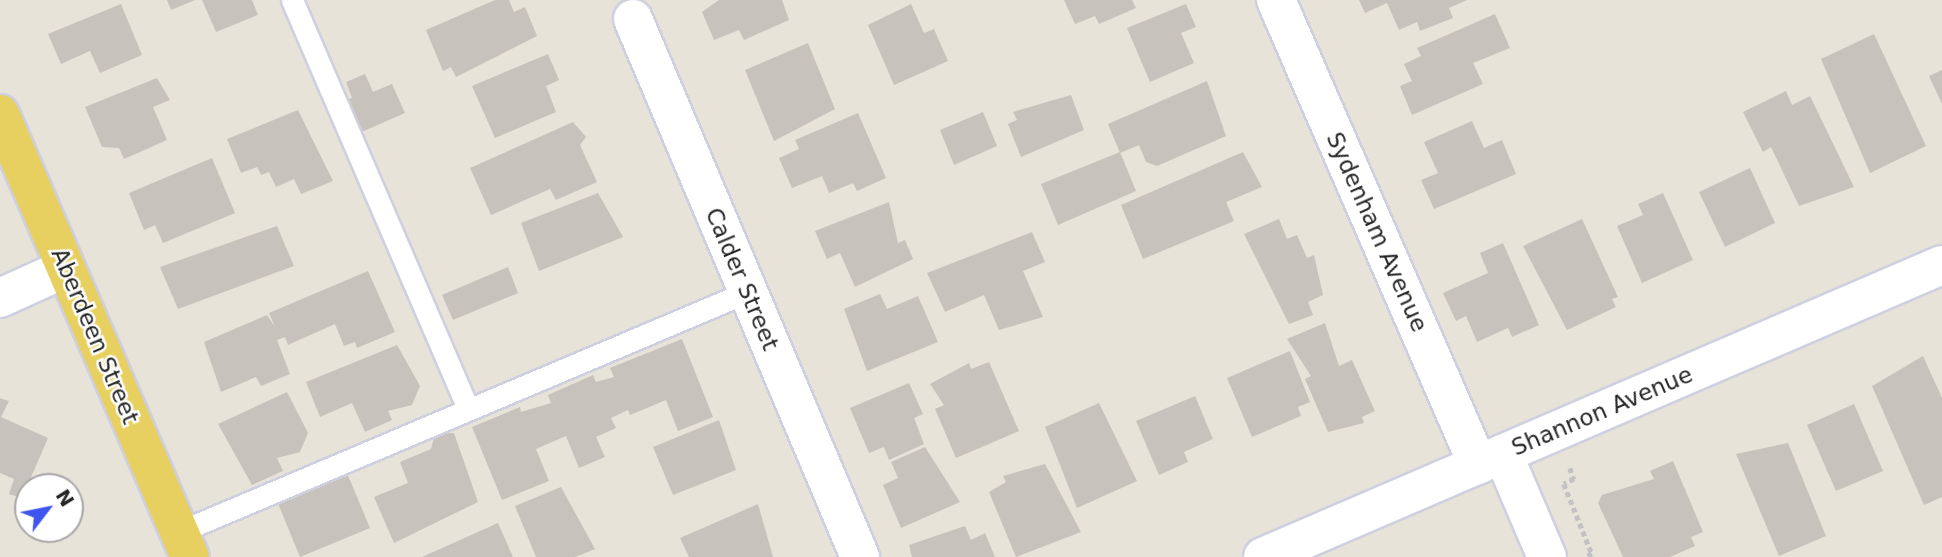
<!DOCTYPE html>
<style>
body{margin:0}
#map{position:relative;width:1942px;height:557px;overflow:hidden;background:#e8e3d8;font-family:"DejaVu Sans",sans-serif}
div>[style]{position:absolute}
.building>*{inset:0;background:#c7c2bb}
.path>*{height:4.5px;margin-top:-2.25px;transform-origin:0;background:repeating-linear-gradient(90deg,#c2c2c2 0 5px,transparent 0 8.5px)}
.roads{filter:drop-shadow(2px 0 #ced0df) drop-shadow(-2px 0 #ced0df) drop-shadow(0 2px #ced0df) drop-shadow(0 -2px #ced0df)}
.service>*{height:21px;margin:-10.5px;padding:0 10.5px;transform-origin:10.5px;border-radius:10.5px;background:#fff}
.minor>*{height:38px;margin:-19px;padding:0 19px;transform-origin:19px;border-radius:19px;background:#fff}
.secondary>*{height:38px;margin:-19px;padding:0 19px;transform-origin:19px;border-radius:19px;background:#fff}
.primary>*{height:38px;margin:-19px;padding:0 19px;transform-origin:19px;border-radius:19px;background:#e7d05f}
span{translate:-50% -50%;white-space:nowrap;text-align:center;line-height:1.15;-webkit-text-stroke:5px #fff;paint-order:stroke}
.street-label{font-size:23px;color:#262626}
.north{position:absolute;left:14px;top:473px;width:70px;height:70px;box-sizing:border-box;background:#fff;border:2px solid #a8a8a8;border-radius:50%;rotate:58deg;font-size:19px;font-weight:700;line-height:28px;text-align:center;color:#262626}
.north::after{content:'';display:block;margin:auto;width:24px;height:32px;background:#4055ee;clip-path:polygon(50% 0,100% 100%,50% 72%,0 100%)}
</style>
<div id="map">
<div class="building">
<i style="clip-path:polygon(167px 0,195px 0,171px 10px)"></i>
<i style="clip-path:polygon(202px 0,252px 0,258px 15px,216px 32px)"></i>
<i style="clip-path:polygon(495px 0,509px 0,514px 12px,525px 7px,537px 36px,456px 77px,451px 67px,443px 71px,426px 30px)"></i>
<i style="clip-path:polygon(719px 0,782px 0,789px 20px,744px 40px,739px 30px,714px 40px,702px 12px)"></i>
<i style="clip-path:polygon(1064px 0,1132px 0,1136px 8px,1099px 24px,1095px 16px,1075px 24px)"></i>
<i style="clip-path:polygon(1359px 0,1467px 0,1449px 8px,1453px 18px,1420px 31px,1417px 22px,1399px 30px,1387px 3px,1365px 13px)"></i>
<i style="clip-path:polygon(121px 4px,142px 55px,100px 73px,90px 51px,61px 64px,48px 34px)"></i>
<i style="clip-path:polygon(911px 4px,924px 33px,934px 29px,948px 61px,894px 85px,868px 25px)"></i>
<i style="clip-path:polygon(1186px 4px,1196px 27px,1181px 33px,1194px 63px,1150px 82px,1127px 28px)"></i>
<i style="clip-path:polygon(1495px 14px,1510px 48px,1473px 63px,1483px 84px,1412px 115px,1400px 86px,1412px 81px,1404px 64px,1421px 56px,1417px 48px)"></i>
<i style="clip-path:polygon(1874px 34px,1926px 146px,1870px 173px,1821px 59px)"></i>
<i style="clip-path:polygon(808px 43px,835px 109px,774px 141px,745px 70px)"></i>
<i style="clip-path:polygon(548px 54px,559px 80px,546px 86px,556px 112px,495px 138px,472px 86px)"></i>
<i style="clip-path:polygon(1942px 70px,1942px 104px,1929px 76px)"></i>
<i style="clip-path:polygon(365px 74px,373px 92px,392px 84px,405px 113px,357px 134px,343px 101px,352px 98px,346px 82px)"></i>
<i style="clip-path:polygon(157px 78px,170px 100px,153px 107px,167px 140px,124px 159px,119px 148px,102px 147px,85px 107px)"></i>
<i style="clip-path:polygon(1207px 81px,1226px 136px,1157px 166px,1146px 162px,1139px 145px,1120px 153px,1108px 124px)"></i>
<i style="clip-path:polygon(1786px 91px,1792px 105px,1810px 96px,1854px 187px,1799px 206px,1771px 147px,1763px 152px,1743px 112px)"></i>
<i style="clip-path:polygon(1071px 95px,1084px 130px,1021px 157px,1008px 124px,1017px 120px,1013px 112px)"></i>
<i style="clip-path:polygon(298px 110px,333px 181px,301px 194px,294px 179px,276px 187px,269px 172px,261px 175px,257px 167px,241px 173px,227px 139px)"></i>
<i style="clip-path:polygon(983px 112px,997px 146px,954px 165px,940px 130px)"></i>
<i style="clip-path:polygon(858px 113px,886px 178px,857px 191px,853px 183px,829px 193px,822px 176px,792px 188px,779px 158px,799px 149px,795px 140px)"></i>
<i style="clip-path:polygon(1472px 121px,1484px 148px,1502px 140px,1516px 174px,1434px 209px,1421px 180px,1438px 173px,1424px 142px)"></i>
<i style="clip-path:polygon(573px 122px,586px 137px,580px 145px,597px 182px,556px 200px,550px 189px,491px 215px,470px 168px)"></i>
<i style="clip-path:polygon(1120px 152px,1136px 191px,1058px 225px,1041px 184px)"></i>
<i style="clip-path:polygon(1243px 152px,1262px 187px,1226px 202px,1234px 221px,1143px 259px,1121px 205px)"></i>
<i style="clip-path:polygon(212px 158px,235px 213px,163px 243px,155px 225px,144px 230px,129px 193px)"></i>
<i style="clip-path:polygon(1750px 168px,1775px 223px,1725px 247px,1699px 192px)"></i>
<i style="clip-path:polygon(598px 193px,623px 237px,539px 271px,521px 223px)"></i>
<i style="clip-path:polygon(1663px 193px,1693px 260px,1642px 283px,1617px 226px,1643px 215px,1638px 204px)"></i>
<i style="clip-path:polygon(889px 202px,898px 243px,905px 240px,913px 259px,855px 287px,840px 253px,827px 259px,815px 231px)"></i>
<i style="clip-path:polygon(1279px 219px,1287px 239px,1297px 235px,1307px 258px,1314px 255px,1323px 295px,1308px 302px,1313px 315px,1289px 324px,1244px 234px)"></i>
<i style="clip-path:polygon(1582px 219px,1618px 297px,1612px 299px,1616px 307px,1567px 330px,1523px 246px)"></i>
<i style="clip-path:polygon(277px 226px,294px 266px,178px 309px,160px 267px)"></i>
<i style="clip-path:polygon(1032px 232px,1045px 262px,1023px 271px,1043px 317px,999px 330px,984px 295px,945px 312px,927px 273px)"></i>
<i style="clip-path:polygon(1503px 243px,1539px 325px,1512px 337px,1508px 328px,1477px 342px,1466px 316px,1456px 321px,1443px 293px,1488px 273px,1480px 253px)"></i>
<i style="clip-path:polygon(508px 267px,518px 293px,453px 320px,442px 295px)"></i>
<i style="clip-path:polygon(368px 271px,395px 332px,357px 348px,355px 342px,344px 346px,335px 324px,288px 345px,285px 337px,277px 340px,290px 374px,261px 386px,256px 377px,221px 392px,204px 342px,267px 315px,275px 327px,269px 313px)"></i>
<i style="clip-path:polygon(880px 294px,887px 309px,918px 296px,938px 342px,867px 371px,844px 309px)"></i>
<i style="clip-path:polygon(1325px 323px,1339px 366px,1352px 360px,1375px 411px,1362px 417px,1364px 423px,1328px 432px,1305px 379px,1311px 376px,1287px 339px)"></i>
<i style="clip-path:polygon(682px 339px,713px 417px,678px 431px,666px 400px,630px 415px,628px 410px,611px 418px,616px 428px,596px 437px,605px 457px,579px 468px,566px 436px,536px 449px,549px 481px,502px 500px,472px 427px,520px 407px,521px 412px,551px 403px,548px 395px,593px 375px,596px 382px,614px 377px,610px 368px)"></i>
<i style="clip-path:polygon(397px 345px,420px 386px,412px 405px,388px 411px,392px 420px,365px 432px,352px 403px,320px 417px,306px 382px)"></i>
<i style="clip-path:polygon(1290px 351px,1310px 402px,1298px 407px,1301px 416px,1252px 437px,1227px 378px)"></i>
<i style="clip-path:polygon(1923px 356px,1942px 398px,1942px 497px,1924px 505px,1872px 386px)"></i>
<i style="clip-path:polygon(989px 362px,1019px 431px,956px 458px,935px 409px,944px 405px,930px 384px,969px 363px,971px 369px)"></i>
<i style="clip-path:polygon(909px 383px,923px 414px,914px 418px,924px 444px,889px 460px,884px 447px,869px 453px,850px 408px)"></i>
<i style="clip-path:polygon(287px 392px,308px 433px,300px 452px,277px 458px,283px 471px,252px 485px,218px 424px)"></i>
<i style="clip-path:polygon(1195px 396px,1213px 439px,1184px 452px,1188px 462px,1159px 475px,1136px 421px)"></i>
<i style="clip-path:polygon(0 398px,9px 401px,1px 417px,48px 438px,22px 498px,9px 494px,14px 479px,0 473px)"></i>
<i style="clip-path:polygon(1099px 403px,1137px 481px,1077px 508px,1045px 427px)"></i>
<i style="clip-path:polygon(1854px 404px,1883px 471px,1836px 491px,1807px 425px)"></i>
<i style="clip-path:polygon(719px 420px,736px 470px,673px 495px,653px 447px)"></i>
<i style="clip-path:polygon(454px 433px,478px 502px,394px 543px,374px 497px,408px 483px,400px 462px,431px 449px,435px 434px)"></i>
<i style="clip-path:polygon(1788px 443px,1826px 536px,1779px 556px,1736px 454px)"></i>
<i style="clip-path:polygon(925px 447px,960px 502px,901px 528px,883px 485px,898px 478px,891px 462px)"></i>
<i style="clip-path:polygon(1673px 461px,1703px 532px,1691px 537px,1695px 546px,1670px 557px,1623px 557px,1598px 503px,1602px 495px,1654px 479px,1650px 471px)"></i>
<i style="clip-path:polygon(1045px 464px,1081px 532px,1016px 557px,989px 492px,1006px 482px,1003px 476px)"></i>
<i style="clip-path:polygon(347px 473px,370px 528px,300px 557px,277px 501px)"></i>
<i style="clip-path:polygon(561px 487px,595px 549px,575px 557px,536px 557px,515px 506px)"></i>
<i style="clip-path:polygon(758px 504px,773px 557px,689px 557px,680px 538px)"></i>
<i style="clip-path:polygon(498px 523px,513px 557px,422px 557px)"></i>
<i style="clip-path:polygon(965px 526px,971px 540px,985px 533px,995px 557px,912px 557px,909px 545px)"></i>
</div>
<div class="path">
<i style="left:1570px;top:468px;width:12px;rotate:70deg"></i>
<i style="left:1574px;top:479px;width:11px;rotate:153deg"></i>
<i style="left:1564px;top:484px;width:75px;rotate:68.2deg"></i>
<i style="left:1592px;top:554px;width:7px;rotate:153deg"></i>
</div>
<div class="roads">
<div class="service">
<i style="left:292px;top:0;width:445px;rotate:66.7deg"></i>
<i style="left:179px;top:532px;width:617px;rotate:-22.91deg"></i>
</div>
<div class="minor">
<i style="left:1276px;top:0;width:507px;rotate:66.52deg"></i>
<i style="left:633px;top:19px;width:584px;rotate:67.12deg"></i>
<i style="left:0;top:298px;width:72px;rotate:-24.4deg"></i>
<i style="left:1503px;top:454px;width:112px;rotate:66.9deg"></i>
</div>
<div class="secondary">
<i style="left:1263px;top:557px;width:739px;rotate:-23.27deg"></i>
</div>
<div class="primary">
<i style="left:0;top:114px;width:482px;rotate:66.8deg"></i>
</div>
</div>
<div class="street-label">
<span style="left:1377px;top:232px;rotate:66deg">Sydenham Avenue</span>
<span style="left:742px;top:279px;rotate:67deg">Calder Street</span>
<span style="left:95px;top:336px;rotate:67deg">Aberdeen Street</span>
<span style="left:1602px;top:411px;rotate:-23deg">Shannon Avenue</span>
</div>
<div class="north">N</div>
</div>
